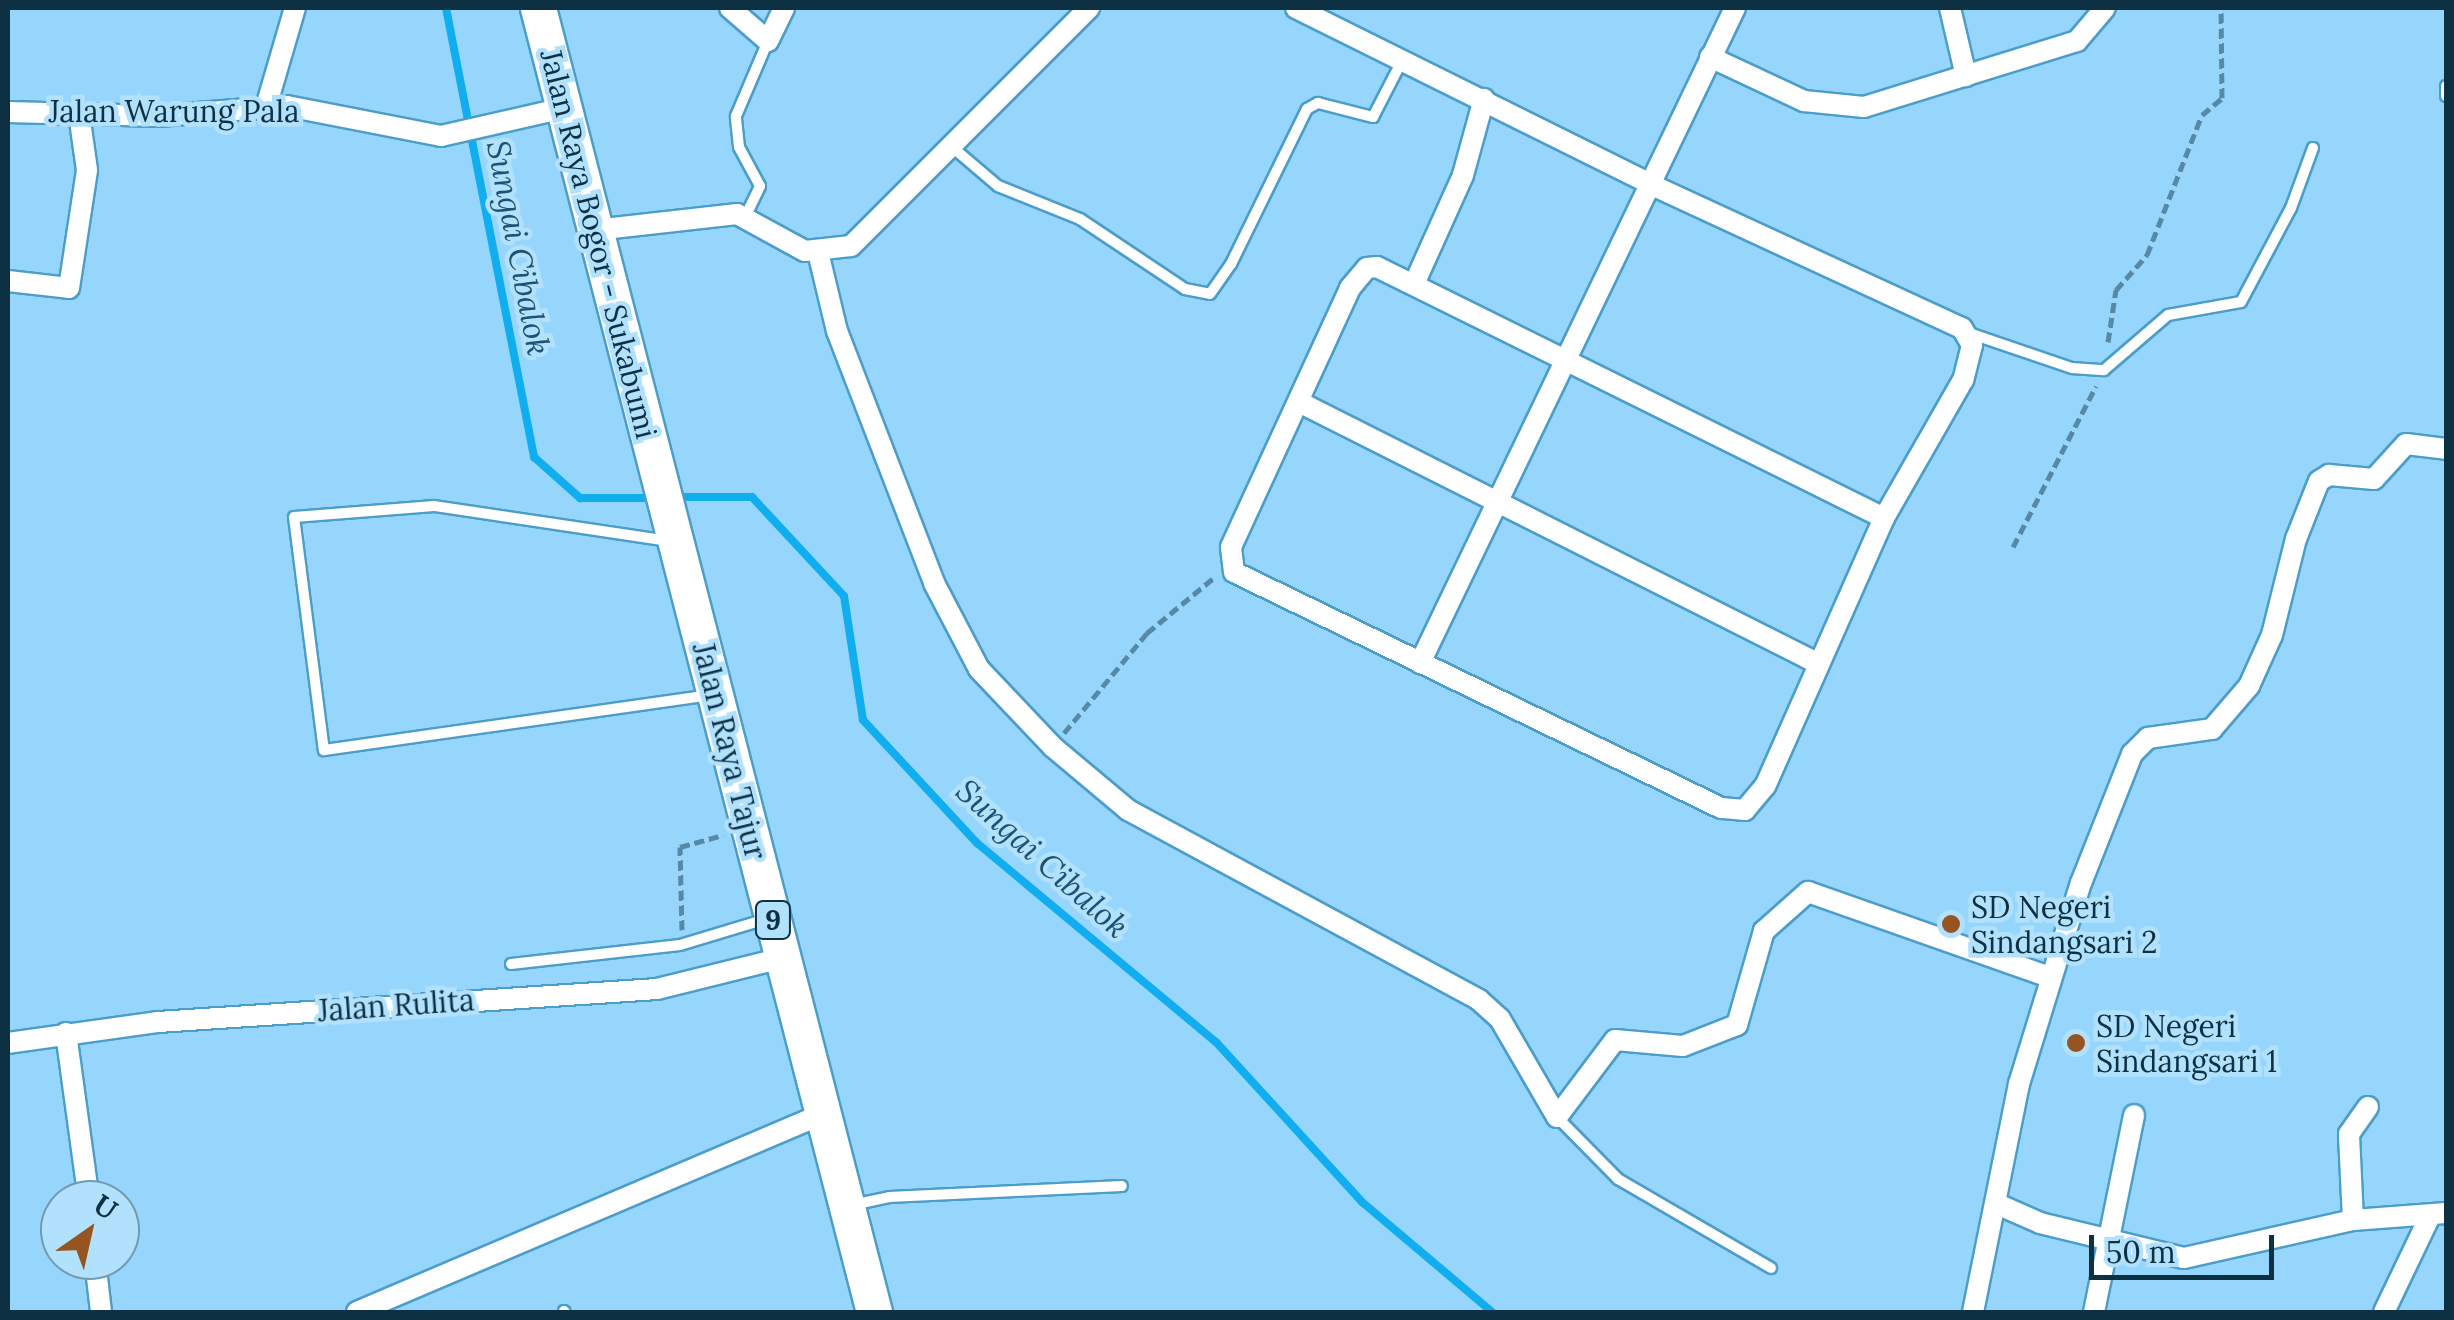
<!DOCTYPE html>
<style>
body{margin:0}
#map{position:relative;width:2454px;height:1320px;overflow:hidden;background:#97d6fc;font-family:Lora,serif}
div>[style]{position:absolute}
.stream>*{height:8px;margin:-4px;padding:0 4px;transform-origin:4px;border-radius:4px;background:#10adef}
.path>*{height:5px;margin-top:-2.5px;transform-origin:0;background:repeating-linear-gradient(90deg,#5689a5 0 10px,transparent 0 15px)}
.roads{filter:drop-shadow(2px 0 #4b9dca) drop-shadow(-2px 0 #4b9dca) drop-shadow(0 2px #4b9dca) drop-shadow(0 -2px #4b9dca)}
.service>*{height:10px;margin:-5px;padding:0 5px;transform-origin:5px;border-radius:5px;background:#fff}
.minor>*{height:20px;margin:-10px;padding:0 10px;transform-origin:10px;border-radius:10px;background:#fff}
.trunk>*{height:35px;margin:-17.5px;padding:0 17.5px;transform-origin:17.5px;border-radius:17.5px;background:#fff}
.dots>*{width:28px;height:28px;translate:-50% -50%;box-sizing:border-box;border:5px solid #b2e1fd;border-radius:50%}
span{translate:-50% -50%;white-space:nowrap;text-align:center;line-height:1.15;-webkit-text-stroke:9px #b2e1fd;paint-order:stroke}
.shield-label span{padding:2px 8px;background:#b2e1fd;border:2px solid;border-radius:8px;-webkit-text-stroke-width:0}
.shield-label{font-size:28px;color:#0d3143;font-weight:700}
.street-label{font-size:30px;color:#0d3143}
.poi-label{font-size:30px;color:#0d3143}
.left{translate:0 -50%;text-align:left}
.water-label{font-size:32px;color:#1e526e;font-style:italic}
.frame{position:absolute;inset:0;border:10px solid #0d3143;pointer-events:none}
.north{position:absolute;left:40px;top:1180px;width:100px;height:100px;box-sizing:border-box;background:#b2e1fd;border:2px solid #709bb3;border-radius:50%;rotate:34deg;font-size:28px;font-weight:700;line-height:40px;text-align:center;color:#0d3143}
.north::after{content:'';display:block;margin:auto;width:35px;height:45px;background:#955420;clip-path:polygon(50% 0,100% 100%,50% 72%,0 100%)}
.scale{position:absolute;left:2089px;top:1235px;width:185px;height:45px;box-sizing:border-box;border:5px solid #0d3143;border-top:0;padding-left:12px;font-size:30px;line-height:35px;white-space:nowrap;color:#0d3143;-webkit-text-stroke:8px #b2e1fd;paint-order:stroke}
</style>
<div id="map">
<div class="stream">
<i style="left:446px;top:8px;width:458px;rotate:78.9deg"></i>
<i style="left:534px;top:457px;width:62px;rotate:41.7deg"></i>
<i style="left:580px;top:498px;width:74px"></i>
<i style="left:673px;top:497px;width:79px"></i>
<i style="left:752px;top:497px;width:135px;rotate:47.1deg"></i>
<i style="left:844px;top:596px;width:125px;rotate:81.3deg"></i>
<i style="left:863px;top:720px;width:168px;rotate:47.2deg"></i>
<i style="left:977px;top:843px;width:311px;rotate:39.8deg"></i>
<i style="left:1216px;top:1042px;width:217px;rotate:47.6deg"></i>
<i style="left:1362px;top:1202px;width:170px;rotate:40.2deg"></i>
</div>
<div class="path">
<i style="left:2108px;top:342px;width:53px;rotate:-81.3deg"></i>
<i style="left:2116px;top:290px;width:47px;rotate:-48.5deg"></i>
<i style="left:2147px;top:255px;width:150px;rotate:-68.6deg"></i>
<i style="left:2202px;top:115px;width:26px;rotate:-40deg"></i>
<i style="left:2222px;top:98px;width:90px;rotate:-90.6deg"></i>
<i style="left:2013px;top:547px;width:181px;rotate:-62.7deg"></i>
<i style="left:1064px;top:733px;width:130px;rotate:-50.3deg"></i>
<i style="left:1147px;top:633px;width:89px;rotate:-39.6deg"></i>
<i style="left:682px;top:930px;width:83px;rotate:-91.4deg"></i>
<i style="left:680px;top:847px;width:45px;rotate:-15.6deg"></i>
</div>
<div class="roads">
<div class="service">
<i style="left:2446px;top:86px;width:10px;rotate:90deg"></i>
<i style="left:951px;top:146px;width:62px;rotate:40.4deg"></i>
<i style="left:998px;top:186px;width:88px;rotate:21.9deg"></i>
<i style="left:1080px;top:219px;width:126px;rotate:33.7deg"></i>
<i style="left:1185px;top:289px;width:25px;rotate:11deg"></i>
<i style="left:1210px;top:294px;width:37px;rotate:-55deg"></i>
<i style="left:1231px;top:264px;width:173px;rotate:-63.9deg"></i>
<i style="left:1307px;top:109px;width:13px;rotate:-29deg"></i>
<i style="left:1318px;top:103px;width:57px;rotate:14.3deg"></i>
<i style="left:1373px;top:117px;width:65px;rotate:-62.7deg"></i>
<i style="left:746px;top:215px;width:32px;rotate:-64deg"></i>
<i style="left:760px;top:186px;width:44px;rotate:-118.3deg"></i>
<i style="left:739px;top:147px;width:31px;rotate:-96deg"></i>
<i style="left:736px;top:116px;width:82px;rotate:-66.9deg"></i>
<i style="left:1969px;top:333px;width:109px;rotate:18.8deg"></i>
<i style="left:2072px;top:368px;width:32px;rotate:4deg"></i>
<i style="left:2104px;top:370px;width:84px;rotate:-40.7deg"></i>
<i style="left:2168px;top:315px;width:74px;rotate:-10.1deg"></i>
<i style="left:2241px;top:302px;width:106px;rotate:-62deg"></i>
<i style="left:2291px;top:208px;width:64px;rotate:-69.9deg"></i>
<i style="left:669px;top:541px;width:238px;rotate:-171.5deg"></i>
<i style="left:434px;top:506px;width:140px;rotate:175.5deg"></i>
<i style="left:294px;top:517px;width:235px;rotate:82.7deg"></i>
<i style="left:324px;top:750px;width:389px;rotate:-8.1deg"></i>
<i style="left:511px;top:964px;width:170px;rotate:-6.4deg"></i>
<i style="left:680px;top:945px;width:90px;rotate:-16.8deg"></i>
<i style="left:1557px;top:1117px;width:87px;rotate:45.5deg"></i>
<i style="left:1618px;top:1179px;width:177px;rotate:30.2deg"></i>
<i style="left:852px;top:1205px;width:38px;rotate:-12deg"></i>
<i style="left:889px;top:1197px;width:233px;rotate:-2.7deg"></i>
<i style="left:564px;top:1311px;width:1px;rotate:45deg"></i>
</div>
<div class="minor">
<i style="left:730px;top:8px;width:50px;rotate:41deg"></i>
<i style="left:768px;top:41px;width:37px;rotate:-64deg"></i>
<i style="left:1296px;top:8px;width:400px;rotate:26.4deg"></i>
<i style="left:1654px;top:186px;width:339px;rotate:24.8deg"></i>
<i style="left:1962px;top:328px;width:20px;rotate:60deg"></i>
<i style="left:1972px;top:345px;width:36px;rotate:104deg"></i>
<i style="left:1963px;top:380px;width:159px;rotate:119.8deg"></i>
<i style="left:1884px;top:518px;width:293px;rotate:113.9deg"></i>
<i style="left:1765px;top:786px;width:31px;rotate:130deg"></i>
<i style="left:1745px;top:810px;width:24px;rotate:-175deg"></i>
<i style="left:1721px;top:808px;width:541px;rotate:-154.15deg"></i>
<i style="left:1234px;top:572px;width:25px;rotate:-97deg"></i>
<i style="left:1231px;top:547px;width:285px;rotate:-65.3deg"></i>
<i style="left:1350px;top:288px;width:26px;rotate:-50deg"></i>
<i style="left:1367px;top:268px;width:10px;rotate:-6deg"></i>
<i style="left:1377px;top:267px;width:566px;rotate:26.34deg"></i>
<i style="left:1950px;top:8px;width:70px;rotate:76.8deg"></i>
<i style="left:1710px;top:57px;width:104px;rotate:25.1deg"></i>
<i style="left:1804px;top:101px;width:60px;rotate:5.7deg"></i>
<i style="left:1864px;top:107px;width:223px;rotate:-17.2deg"></i>
<i style="left:2077px;top:41px;width:43px;rotate:-49.7deg"></i>
<i style="left:266px;top:107px;width:103px;rotate:-73.7deg"></i>
<i style="left:8px;top:112px;width:151px;rotate:1.5deg"></i>
<i style="left:159px;top:116px;width:128px;rotate:-4.5deg"></i>
<i style="left:287px;top:106px;width:157px;rotate:11deg"></i>
<i style="left:441px;top:136px;width:126px;rotate:-12.8deg"></i>
<i style="left:595px;top:230px;width:143px;rotate:-6.4deg"></i>
<i style="left:737px;top:214px;width:77px;rotate:28.6deg"></i>
<i style="left:805px;top:251px;width:46px;rotate:-6.2deg"></i>
<i style="left:851px;top:246px;width:337px;rotate:-45deg"></i>
<i style="left:818px;top:252px;width:81px;rotate:76.5deg"></i>
<i style="left:837px;top:331px;width:270px;rotate:68.9deg"></i>
<i style="left:934px;top:583px;width:97px;rotate:62.4deg"></i>
<i style="left:979px;top:669px;width:108px;rotate:46.5deg"></i>
<i style="left:1053px;top:747px;width:98px;rotate:40deg"></i>
<i style="left:1128px;top:810px;width:399px;rotate:28.4deg"></i>
<i style="left:1479px;top:1000px;width:28px;rotate:42deg"></i>
<i style="left:1500px;top:1019px;width:113px;rotate:59.8deg"></i>
<i style="left:1557px;top:1117px;width:96px;rotate:-53deg"></i>
<i style="left:1615px;top:1040px;width:68px;rotate:5deg"></i>
<i style="left:1683px;top:1046px;width:58px;rotate:-21.3deg"></i>
<i style="left:1737px;top:1025px;width:98px;rotate:-74deg"></i>
<i style="left:1764px;top:931px;width:59px;rotate:-41.6deg"></i>
<i style="left:1808px;top:892px;width:256px;rotate:19.4deg"></i>
<i style="left:8px;top:281px;width:61px;rotate:6.5deg"></i>
<i style="left:69px;top:288px;width:119px;rotate:-81.3deg"></i>
<i style="left:87px;top:170px;width:57px;rotate:-98.1deg"></i>
<i style="left:1415px;top:282px;width:117px;rotate:-65.8deg"></i>
<i style="left:1463px;top:175px;width:79px;rotate:-74.6deg"></i>
<i style="left:1299px;top:402px;width:580px;rotate:26.74deg"></i>
<i style="left:1420px;top:663px;width:727px;rotate:-64.32deg"></i>
<i style="left:66px;top:1033px;width:169px;rotate:82.2deg"></i>
<i style="left:8px;top:1043px;width:151px;rotate:-8deg"></i>
<i style="left:158px;top:1022px;width:500px;rotate:-3.78deg"></i>
<i style="left:657px;top:989px;width:129px;rotate:-13.9deg"></i>
<i style="left:1997px;top:1204px;width:47px;rotate:23.8deg"></i>
<i style="left:2040px;top:1223px;width:148px;rotate:13.7deg"></i>
<i style="left:2184px;top:1258px;width:173px;rotate:-12.7deg"></i>
<i style="left:2353px;top:1220px;width:93px;rotate:-4.3deg"></i>
<i style="left:2353px;top:1220px;width:86px;rotate:-92.7deg"></i>
<i style="left:2349px;top:1134px;width:33px;rotate:-55deg"></i>
<i style="left:95px;top:1260px;width:52px;rotate:83.4deg"></i>
<i style="left:357px;top:1312px;width:509px;rotate:-23.04deg"></i>
<i style="left:1973px;top:1312px;width:233px;rotate:-78.6deg"></i>
<i style="left:2019px;top:1084px;width:210px;rotate:-72.9deg"></i>
<i style="left:2081px;top:883px;width:139px;rotate:-68.4deg"></i>
<i style="left:2132px;top:754px;width:23px;rotate:-45deg"></i>
<i style="left:2148px;top:738px;width:65px;rotate:-8deg"></i>
<i style="left:2212px;top:729px;width:57px;rotate:-49.3deg"></i>
<i style="left:2249px;top:686px;width:56px;rotate:-65.7deg"></i>
<i style="left:2272px;top:635px;width:99px;rotate:-76deg"></i>
<i style="left:2296px;top:539px;width:62px;rotate:-68.4deg"></i>
<i style="left:2319px;top:481px;width:12px;rotate:-31deg"></i>
<i style="left:2329px;top:475px;width:45px;rotate:5.1deg"></i>
<i style="left:2374px;top:479px;width:47px;rotate:-47.6deg"></i>
<i style="left:2406px;top:444px;width:40px;rotate:7.1deg"></i>
<i style="left:2094px;top:1312px;width:201px;rotate:-78.5deg"></i>
<i style="left:2384px;top:1312px;width:104px;rotate:-64.4deg"></i>
</div>
<div class="trunk">
<i style="left:538px;top:8px;width:1347px;rotate:75.55deg"></i>
</div>
</div>
<div class="dots">
<i style="left:1951px;top:924px;background:#955420"></i>
<i style="left:2076px;top:1043px;background:#955420"></i>
</div>
<div class="shield-label">
<span style="left:773px;top:920px">9</span>
</div>
<div class="street-label">
<span style="left:174px;top:111px">Jalan Warung Pala</span>
<span style="left:599px;top:244px;rotate:76deg">Jalan Raya Bogor - Sukabumi</span>
<span style="left:730px;top:751px;rotate:76deg">Jalan Raya Tajur</span>
<span style="left:396px;top:1005px;rotate:-4deg">Jalan Rulita</span>
</div>
<div class="poi-label">
<span class="left" style="left:1971px;top:924px">SD Negeri<br>Sindangsari 2</span>
<span class="left" style="left:2096px;top:1043px">SD Negeri<br>Sindangsari 1</span>
</div>
<div class="water-label">
<span style="left:518px;top:248px;rotate:79deg">Sungai Cibalok</span>
<span style="left:1042px;top:859px;rotate:42deg">Sungai Cibalok</span>
</div>
<div class="frame"></div>
<div class="north">U</div>
<div class="scale">50 m</div>
</div>
